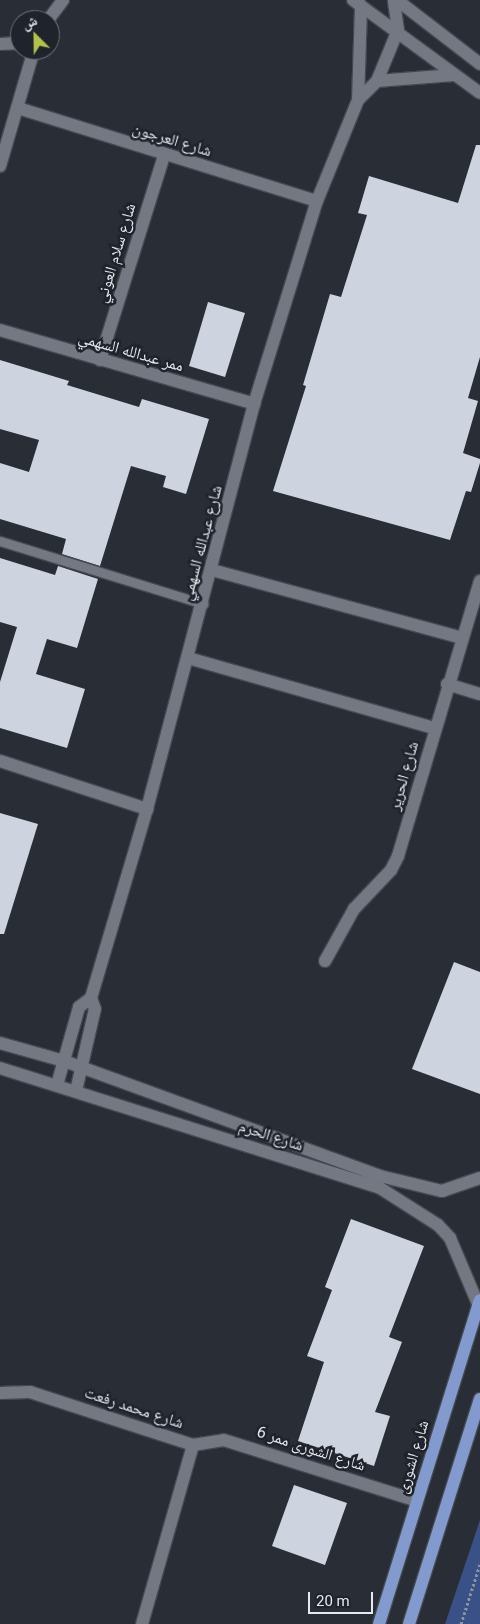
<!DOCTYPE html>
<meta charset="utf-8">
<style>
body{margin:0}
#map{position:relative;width:480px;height:1624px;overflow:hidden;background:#292d36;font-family:Roboto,"Noto Naskh Arabic",sans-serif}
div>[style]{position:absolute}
.green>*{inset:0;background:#395187}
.building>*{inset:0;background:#ced4df}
.path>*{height:3px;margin-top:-1.5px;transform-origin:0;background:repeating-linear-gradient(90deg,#90939b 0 2.5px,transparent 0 5px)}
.roads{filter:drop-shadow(1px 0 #45494f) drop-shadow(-1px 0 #45494f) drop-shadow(0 1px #45494f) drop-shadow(0 -1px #45494f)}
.service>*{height:9px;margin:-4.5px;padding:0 4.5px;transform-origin:4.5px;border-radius:4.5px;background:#737883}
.minor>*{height:12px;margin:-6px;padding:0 6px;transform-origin:6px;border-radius:6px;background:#737883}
.tertiary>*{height:12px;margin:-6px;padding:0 6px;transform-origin:6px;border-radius:6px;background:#737883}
.primary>*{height:12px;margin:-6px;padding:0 6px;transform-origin:6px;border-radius:6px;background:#829acd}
span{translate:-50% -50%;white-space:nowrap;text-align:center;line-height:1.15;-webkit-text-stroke:5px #1f232c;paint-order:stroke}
.street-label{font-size:16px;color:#e7e9ef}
.north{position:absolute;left:10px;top:10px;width:50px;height:50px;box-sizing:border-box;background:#1f232c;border:1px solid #6f727a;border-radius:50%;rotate:337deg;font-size:14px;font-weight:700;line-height:20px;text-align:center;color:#e7e9ef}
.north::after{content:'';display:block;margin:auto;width:18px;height:22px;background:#b5c249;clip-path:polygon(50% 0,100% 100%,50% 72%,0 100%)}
.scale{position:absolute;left:308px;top:1592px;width:65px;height:22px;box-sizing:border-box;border:2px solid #e7e9ef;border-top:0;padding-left:6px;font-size:15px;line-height:18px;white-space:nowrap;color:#e7e9ef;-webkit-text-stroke:4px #1f232c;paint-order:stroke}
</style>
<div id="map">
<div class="green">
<i style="clip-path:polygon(480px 1520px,480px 1624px,445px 1624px)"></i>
</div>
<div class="building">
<i style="clip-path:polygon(476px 145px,480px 145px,480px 357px,468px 398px,478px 401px,463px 453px,480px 459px,480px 463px,471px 492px,466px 491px,450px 540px,273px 491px,306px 386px,303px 385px,330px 294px,341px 297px,367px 215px,358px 213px,369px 176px,458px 203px)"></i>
<i style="clip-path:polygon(208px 302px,245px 313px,225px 377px,189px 366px)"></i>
<i style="clip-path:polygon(0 360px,69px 381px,67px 385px,139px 407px,142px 399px,209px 419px,186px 494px,163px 487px,166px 476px,131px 466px,100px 566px,62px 554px,66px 539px,0 519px,0 463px,29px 472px,39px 440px,0 429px)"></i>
<i style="clip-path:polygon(0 558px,55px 575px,58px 566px,98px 579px,77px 648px,47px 639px,36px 674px,85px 689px,67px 748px,0 728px,0 682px,17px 627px,0 622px)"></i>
<i style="clip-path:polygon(0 813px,38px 824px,4px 934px,0 934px)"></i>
<i style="clip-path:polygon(454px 962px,480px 972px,480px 1094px,412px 1069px)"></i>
<i style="clip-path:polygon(351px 1219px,424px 1246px,389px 1337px,402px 1342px,375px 1412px,390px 1416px,374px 1466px,298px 1441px,324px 1362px,307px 1356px,332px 1290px,325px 1287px)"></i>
<i style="clip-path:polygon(294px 1485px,347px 1503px,325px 1565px,272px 1546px)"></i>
</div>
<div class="path">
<i style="left:461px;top:1624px;width:63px;rotate:-72.4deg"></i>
</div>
<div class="roads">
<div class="service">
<i style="left:0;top:541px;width:213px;rotate:17.2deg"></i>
</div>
<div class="minor">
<i style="left:358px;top:0;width:8px;rotate:67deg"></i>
<i style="left:361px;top:7px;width:93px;rotate:91.8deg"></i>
<i style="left:48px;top:20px;width:25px;rotate:-53deg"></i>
<i style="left:0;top:44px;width:20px;rotate:-3deg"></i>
<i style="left:18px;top:108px;width:313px;rotate:17.3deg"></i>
<i style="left:0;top:166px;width:121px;rotate:-73.7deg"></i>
<i style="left:0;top:330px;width:265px;rotate:16.2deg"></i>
<i style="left:100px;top:360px;width:214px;rotate:-72.6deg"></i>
<i style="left:212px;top:570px;width:259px;rotate:15.2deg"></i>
<i style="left:188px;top:658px;width:256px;rotate:15.9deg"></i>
<i style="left:447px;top:684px;width:34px;rotate:17deg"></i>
<i style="left:0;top:761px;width:155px;rotate:18.1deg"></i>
<i style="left:325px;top:961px;width:60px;rotate:-60.9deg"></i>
<i style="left:354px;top:909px;width:54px;rotate:-46.5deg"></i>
<i style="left:391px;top:870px;width:16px;rotate:-63deg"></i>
<i style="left:398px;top:856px;width:287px;rotate:-73.4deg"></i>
<i style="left:57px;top:1085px;width:81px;rotate:-74.2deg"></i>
<i style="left:79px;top:1007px;width:15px;rotate:-37deg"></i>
<i style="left:91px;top:998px;width:197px;rotate:-73.5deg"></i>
<i style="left:147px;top:809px;width:419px;rotate:-75.2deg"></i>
<i style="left:254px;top:404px;width:213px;rotate:-72.8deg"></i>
<i style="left:317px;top:201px;width:109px;rotate:-67.9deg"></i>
<i style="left:358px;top:100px;width:27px;rotate:-45deg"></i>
<i style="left:377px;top:81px;width:55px;rotate:-67.6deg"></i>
<i style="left:398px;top:30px;width:30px;rotate:-98deg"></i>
<i style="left:76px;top:1091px;width:84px;rotate:-77deg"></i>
<i style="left:95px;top:1009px;width:12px;rotate:-110deg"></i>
<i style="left:0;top:1393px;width:30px;rotate:-2deg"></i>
<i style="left:30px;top:1392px;width:171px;rotate:18deg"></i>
<i style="left:193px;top:1445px;width:31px;rotate:-9deg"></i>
<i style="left:224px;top:1440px;width:202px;rotate:17.5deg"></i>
<i style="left:142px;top:1624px;width:186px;rotate:-74.1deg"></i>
</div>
<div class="tertiary">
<i style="left:353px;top:0;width:157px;rotate:36.2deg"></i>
<i style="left:397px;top:0;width:105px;rotate:37.6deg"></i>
<i style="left:377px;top:81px;width:77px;rotate:-4.5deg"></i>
<i style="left:0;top:1043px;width:66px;rotate:15.7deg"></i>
<i style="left:64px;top:1061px;width:336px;rotate:20deg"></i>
<i style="left:380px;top:1176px;width:64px;rotate:13.6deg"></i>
<i style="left:442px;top:1191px;width:40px;rotate:-18.9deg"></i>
<i style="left:0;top:1068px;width:398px;rotate:17.5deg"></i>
<i style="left:380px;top:1188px;width:69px;rotate:32.5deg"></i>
<i style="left:438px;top:1225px;width:18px;rotate:47deg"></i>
<i style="left:450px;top:1238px;width:72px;rotate:67deg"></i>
</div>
<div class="primary">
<i style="left:379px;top:1624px;width:339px;rotate:-72.7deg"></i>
<i style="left:409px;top:1624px;width:236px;rotate:-72.5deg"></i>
</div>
</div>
<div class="street-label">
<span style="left:172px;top:140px;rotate:17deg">شارع العرجون</span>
<span style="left:116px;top:253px;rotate:-73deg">شارع سلام العوني</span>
<span style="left:131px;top:352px;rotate:16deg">ممر عبدالله السهمي</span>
<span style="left:202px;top:543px;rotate:-75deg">شارع عبدالله السهمي</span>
<span style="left:404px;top:776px;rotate:-74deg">شارع الحرير</span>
<span style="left:271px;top:1136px;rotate:18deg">شارع الحرم</span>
<span style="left:134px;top:1408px;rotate:18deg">شارع محمد رفعت</span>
<span style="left:311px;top:1449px;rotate:18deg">شارع الشورى ممر 6</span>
<span style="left:413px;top:1457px;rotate:-73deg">شارع الشورى</span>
</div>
<div class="north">ش</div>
<div class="scale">20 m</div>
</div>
